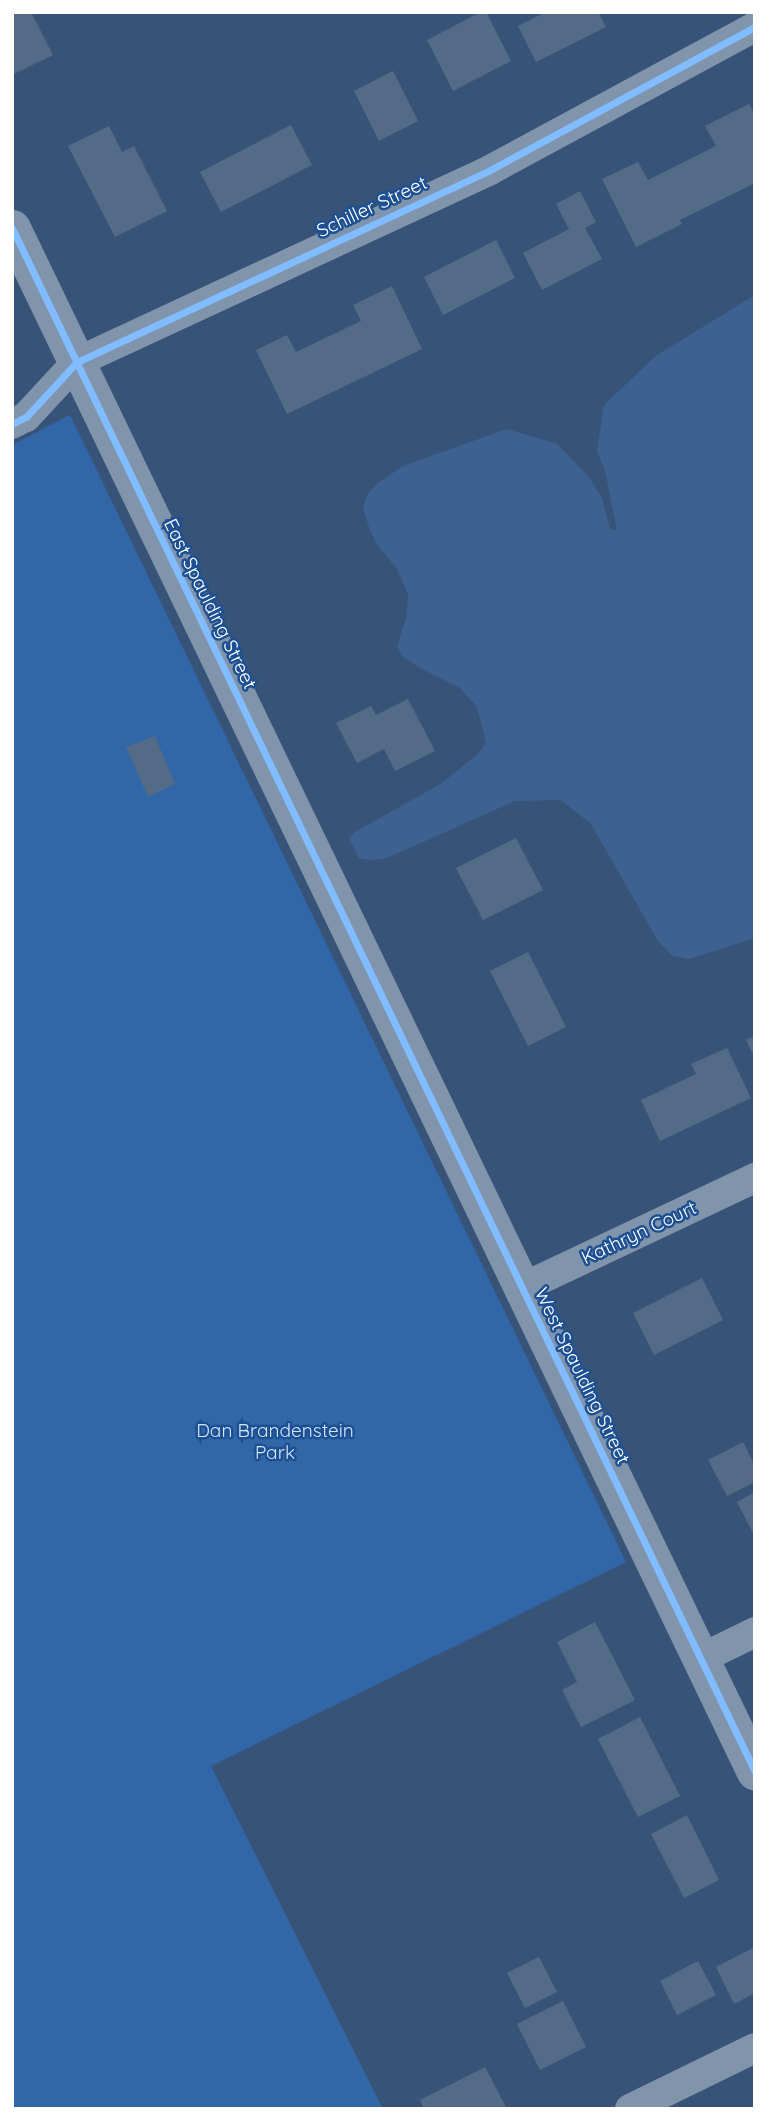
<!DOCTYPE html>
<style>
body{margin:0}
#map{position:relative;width:767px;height:2121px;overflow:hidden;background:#375478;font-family:Quicksand,sans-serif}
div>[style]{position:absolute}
.green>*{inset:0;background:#3167a9}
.water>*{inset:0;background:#3d6291}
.building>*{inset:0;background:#546b87}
.minor>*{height:30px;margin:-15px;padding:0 15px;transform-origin:15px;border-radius:15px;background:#8094ab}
.tertiary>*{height:37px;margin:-18.5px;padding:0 18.5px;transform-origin:18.5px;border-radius:18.5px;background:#8094ab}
.cycleway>*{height:7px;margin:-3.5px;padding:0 3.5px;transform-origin:3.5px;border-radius:3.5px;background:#80bcff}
span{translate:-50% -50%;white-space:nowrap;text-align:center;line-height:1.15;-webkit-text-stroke:5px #1c5093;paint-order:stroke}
.street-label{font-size:19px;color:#fff}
.park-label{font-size:19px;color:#d4e5fa}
.frame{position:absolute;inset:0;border:14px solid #fff;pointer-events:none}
</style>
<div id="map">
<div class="green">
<i style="clip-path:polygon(70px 415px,626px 1562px,211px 1766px,383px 2109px,12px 2109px,12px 445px)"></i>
</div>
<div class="water">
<i style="clip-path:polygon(755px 295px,755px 938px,689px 959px,672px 956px,658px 941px,591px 824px,561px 800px,515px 801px,387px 858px,370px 860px,359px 858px,349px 839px,355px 832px,442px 783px,478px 754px,486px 743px,477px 707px,460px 688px,420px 668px,402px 656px,397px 646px,407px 615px,408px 594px,397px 569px,376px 543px,370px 530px,363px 509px,367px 495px,377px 484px,403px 466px,507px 429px,557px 444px,589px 477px,602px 498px,610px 529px,617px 530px,605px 471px,597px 451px,604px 405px,657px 355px)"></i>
</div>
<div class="building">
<i style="clip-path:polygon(12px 12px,31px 12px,53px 55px,14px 74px)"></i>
<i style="clip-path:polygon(481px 12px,486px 12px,511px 61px,453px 91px,427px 40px)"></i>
<i style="clip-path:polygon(546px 12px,598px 12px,606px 27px,536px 62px,518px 26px)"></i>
<i style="clip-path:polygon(393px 71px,418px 121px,379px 141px,354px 91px)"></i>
<i style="clip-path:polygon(749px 104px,755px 115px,755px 183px,680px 220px,682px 224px,636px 247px,602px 179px,638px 162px,648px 180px,716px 146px,705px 126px)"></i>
<i style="clip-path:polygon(291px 125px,312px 165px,221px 212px,200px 172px)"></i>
<i style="clip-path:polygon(109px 126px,122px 152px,134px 146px,167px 211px,115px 237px,68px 146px)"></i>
<i style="clip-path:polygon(580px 191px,596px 222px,585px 228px,602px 259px,542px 290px,523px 253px,569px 229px,556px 204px)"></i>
<i style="clip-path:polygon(496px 240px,515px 278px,443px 315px,424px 277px)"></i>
<i style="clip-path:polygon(392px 286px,422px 349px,287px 414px,256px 350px,287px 335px,296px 352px,361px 321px,353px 305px)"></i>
<i style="clip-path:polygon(408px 699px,435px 751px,395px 771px,384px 749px,357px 763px,336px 723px,371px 706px,376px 715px)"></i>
<i style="clip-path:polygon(155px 736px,175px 784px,148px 797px,126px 747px)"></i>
<i style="clip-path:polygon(516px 838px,543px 890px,483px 920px,456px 868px)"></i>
<i style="clip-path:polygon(528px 952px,566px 1027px,528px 1046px,490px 971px)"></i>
<i style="clip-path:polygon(755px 1036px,755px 1058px,746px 1040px)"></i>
<i style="clip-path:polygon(727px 1048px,751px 1098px,660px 1141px,641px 1100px,696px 1074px,691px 1064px)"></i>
<i style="clip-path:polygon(702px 1278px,723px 1320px,654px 1355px,633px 1313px)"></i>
<i style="clip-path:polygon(743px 1442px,755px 1466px,755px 1482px,727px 1496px,708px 1460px)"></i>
<i style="clip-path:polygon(755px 1492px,755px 1537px,737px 1502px)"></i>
<i style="clip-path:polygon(595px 1622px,635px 1700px,581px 1727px,562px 1690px,577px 1682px,557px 1642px)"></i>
<i style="clip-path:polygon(640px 1717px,680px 1796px,638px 1817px,598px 1739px)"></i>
<i style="clip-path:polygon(687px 1815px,719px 1880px,684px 1898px,651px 1834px)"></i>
<i style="clip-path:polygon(755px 1947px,755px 1993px,734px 2004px,716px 1967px)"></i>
<i style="clip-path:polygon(539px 1957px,557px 1992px,525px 2008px,507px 1973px)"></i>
<i style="clip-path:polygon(698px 1961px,716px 1995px,677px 2015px,660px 1981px)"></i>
<i style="clip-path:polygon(563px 2001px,586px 2047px,540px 2070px,517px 2024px)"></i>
<i style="clip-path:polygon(485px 2067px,506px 2107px,424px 2109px,420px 2100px)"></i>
</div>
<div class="minor">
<i style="left:12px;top:424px;width:16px;rotate:-27deg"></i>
<i style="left:26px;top:417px;width:75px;rotate:-47.2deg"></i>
<i style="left:77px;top:362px;width:455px;rotate:-24.9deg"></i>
<i style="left:490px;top:170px;width:301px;rotate:-28.4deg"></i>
<i style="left:522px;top:1288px;width:258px;rotate:-25.3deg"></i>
<i style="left:700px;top:1659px;width:61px;rotate:-26.1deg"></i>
<i style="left:630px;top:2109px;width:139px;rotate:-26deg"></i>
</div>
<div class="tertiary">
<i style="left:12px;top:228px;width:1713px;rotate:64.3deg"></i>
</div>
<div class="cycleway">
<i style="left:12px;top:228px;width:1713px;rotate:64.3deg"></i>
<i style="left:12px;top:424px;width:16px;rotate:-27deg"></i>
<i style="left:26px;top:417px;width:75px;rotate:-47.2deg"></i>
<i style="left:77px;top:362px;width:455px;rotate:-24.9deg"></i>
<i style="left:490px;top:170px;width:301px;rotate:-28.4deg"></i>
</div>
<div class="street-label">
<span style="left:372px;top:207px;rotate:-25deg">Schiller Street</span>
<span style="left:210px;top:604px;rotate:64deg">East Spaulding Street</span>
<span style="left:639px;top:1233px;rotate:-25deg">Kathryn Court</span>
<span style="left:582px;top:1376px;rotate:64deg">West Spaulding Street</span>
</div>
<div class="park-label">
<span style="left:275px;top:1442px">Dan Brandenstein<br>Park</span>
</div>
<div class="frame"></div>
</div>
